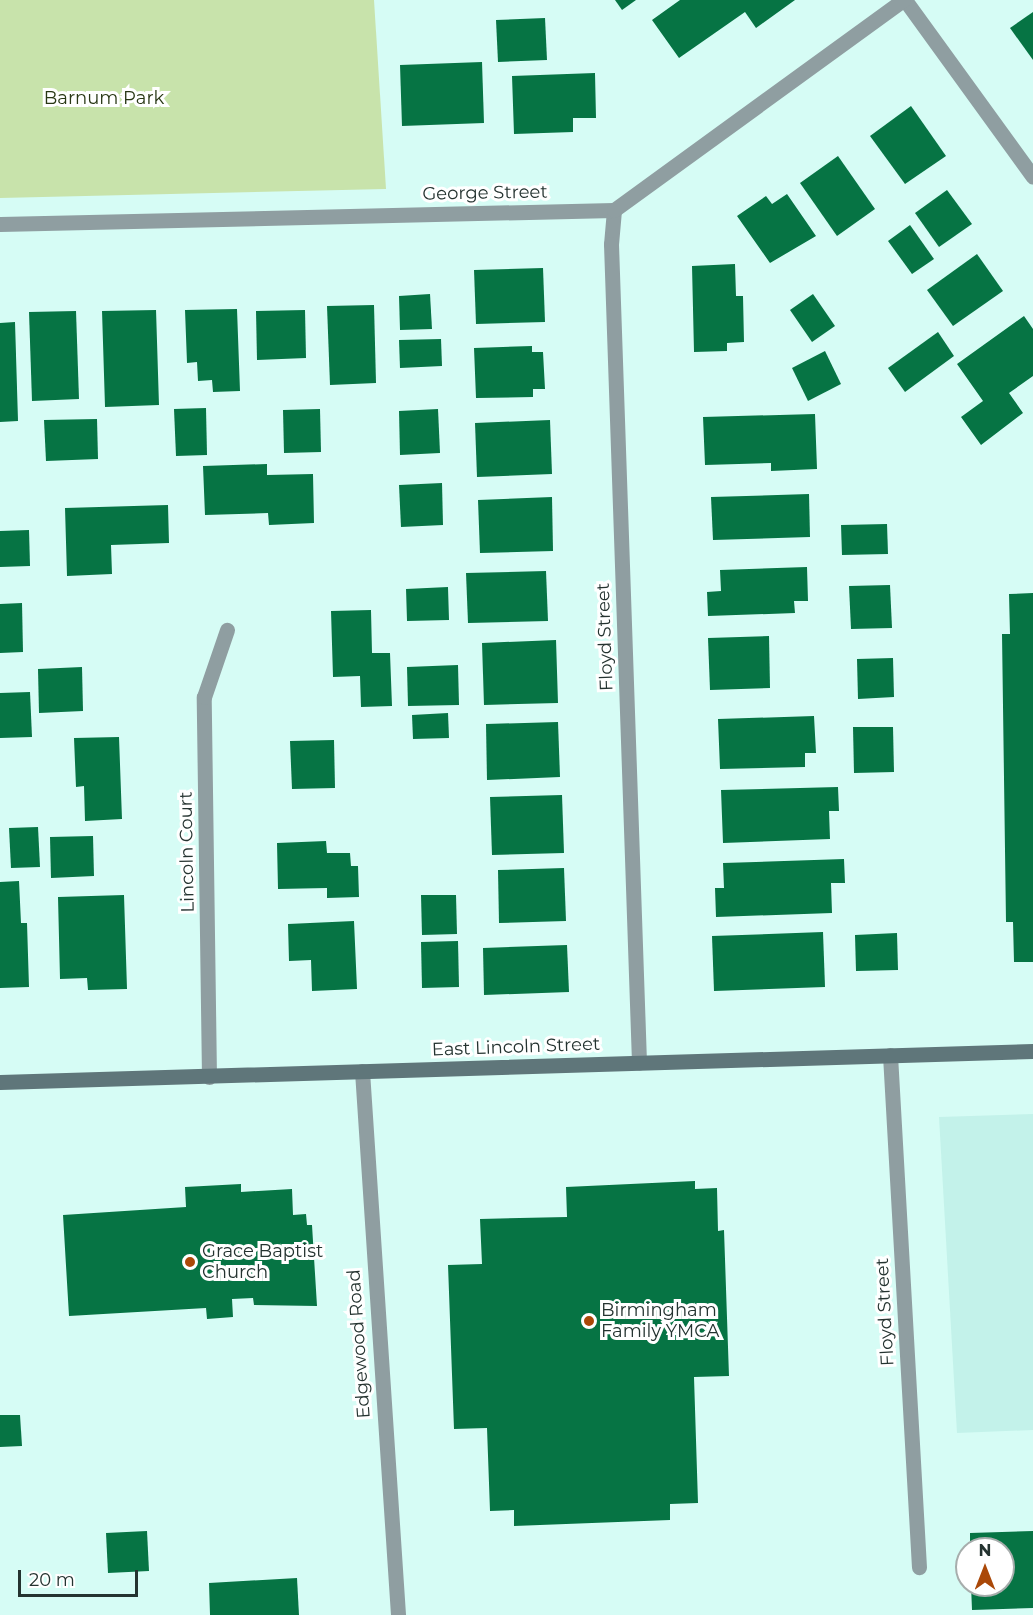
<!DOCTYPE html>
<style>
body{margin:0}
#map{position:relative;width:1033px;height:1615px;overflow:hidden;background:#d6fcf5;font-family:Montserrat,sans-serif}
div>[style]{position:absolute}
.built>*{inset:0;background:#c3f2ea}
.green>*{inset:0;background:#c8e3ab}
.building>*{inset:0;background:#067444}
.street>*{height:15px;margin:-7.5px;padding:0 7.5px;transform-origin:7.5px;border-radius:7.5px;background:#8f9ea1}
.secondary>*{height:15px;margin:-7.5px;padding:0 7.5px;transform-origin:7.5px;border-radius:7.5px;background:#5f767a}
.dots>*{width:16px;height:16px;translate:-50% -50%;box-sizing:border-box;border:3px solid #fff;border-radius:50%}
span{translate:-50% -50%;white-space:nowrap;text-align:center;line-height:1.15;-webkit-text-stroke:6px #fff;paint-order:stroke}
.park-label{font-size:18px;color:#283714}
.street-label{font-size:18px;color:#243330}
.poi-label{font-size:18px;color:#243330}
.left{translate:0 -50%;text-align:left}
.north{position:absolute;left:955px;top:1537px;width:60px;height:60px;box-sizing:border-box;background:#fff;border:2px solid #a7adac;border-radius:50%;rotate:0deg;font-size:16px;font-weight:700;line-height:24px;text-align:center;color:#243330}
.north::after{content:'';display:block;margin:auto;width:21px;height:27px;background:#aa4808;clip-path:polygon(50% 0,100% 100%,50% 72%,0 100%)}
.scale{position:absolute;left:18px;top:1570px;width:120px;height:27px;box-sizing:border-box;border:3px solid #243330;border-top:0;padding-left:8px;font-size:18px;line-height:21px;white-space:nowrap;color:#243330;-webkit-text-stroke:4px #fff;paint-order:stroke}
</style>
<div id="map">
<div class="built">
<i style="clip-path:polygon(1033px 1114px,1033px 1430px,957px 1433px,939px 1117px)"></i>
</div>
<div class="green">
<i style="clip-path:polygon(0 0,374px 0,386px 189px,0 198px)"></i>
</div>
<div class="building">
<i style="clip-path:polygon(615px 0,636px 0,622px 10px)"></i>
<i style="clip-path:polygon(680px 0,795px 0,756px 28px,745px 12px,679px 58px,652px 20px)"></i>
<i style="clip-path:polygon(1033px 12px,1033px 60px,1010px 28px)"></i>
<i style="clip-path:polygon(545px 18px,547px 60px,498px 62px,496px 20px)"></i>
<i style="clip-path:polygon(482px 62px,484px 123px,402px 126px,400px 65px)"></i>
<i style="clip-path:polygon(595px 73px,596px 118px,573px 118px,573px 132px,514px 134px,512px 76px)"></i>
<i style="clip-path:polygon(911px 106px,946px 156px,905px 184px,870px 136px)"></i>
<i style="clip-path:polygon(838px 156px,875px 209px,837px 236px,800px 183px)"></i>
<i style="clip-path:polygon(947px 190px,972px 224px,939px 247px,915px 213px)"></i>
<i style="clip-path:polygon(787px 194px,816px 236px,770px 263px,737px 216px,766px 196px,772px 204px)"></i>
<i style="clip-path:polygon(910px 225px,934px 259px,912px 274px,888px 241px)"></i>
<i style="clip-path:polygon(977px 254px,1003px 291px,953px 326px,927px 290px)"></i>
<i style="clip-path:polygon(735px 264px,736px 296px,743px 296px,744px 342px,727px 343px,727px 351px,694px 352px,692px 266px)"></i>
<i style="clip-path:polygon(543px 268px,545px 322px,476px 324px,474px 270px)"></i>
<i style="clip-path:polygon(430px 294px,432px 329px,400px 330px,399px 296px)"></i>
<i style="clip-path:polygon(813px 294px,835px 326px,812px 342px,790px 310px)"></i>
<i style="clip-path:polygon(374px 305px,376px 383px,330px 385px,327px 306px)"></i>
<i style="clip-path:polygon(237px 309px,240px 391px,213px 392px,212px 380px,198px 381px,197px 362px,187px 363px,185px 310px)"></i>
<i style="clip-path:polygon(156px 310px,159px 405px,105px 407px,102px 311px)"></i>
<i style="clip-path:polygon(305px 310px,306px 358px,257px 360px,256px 311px)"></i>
<i style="clip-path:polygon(76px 311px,79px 399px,32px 401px,29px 312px)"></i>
<i style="clip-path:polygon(1024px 316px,1033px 329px,1033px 376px,1009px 393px,1023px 413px,981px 445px,961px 417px,983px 401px,957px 364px)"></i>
<i style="clip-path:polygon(15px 322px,18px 421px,0 422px,0 323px)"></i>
<i style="clip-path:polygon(938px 332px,954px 356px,905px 392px,888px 368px)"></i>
<i style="clip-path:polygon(441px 339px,442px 366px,400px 368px,399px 340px)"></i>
<i style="clip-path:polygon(532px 346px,532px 352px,543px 352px,545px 389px,533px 389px,533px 397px,476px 398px,474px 348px)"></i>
<i style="clip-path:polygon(825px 351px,841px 384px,808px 401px,792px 368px)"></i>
<i style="clip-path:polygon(206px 408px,207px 455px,176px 456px,174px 409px)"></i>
<i style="clip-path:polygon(320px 409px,321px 452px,284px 453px,283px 410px)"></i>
<i style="clip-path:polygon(438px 409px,440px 453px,400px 455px,399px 411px)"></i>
<i style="clip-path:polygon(815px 414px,817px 469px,771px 471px,771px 463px,705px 465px,703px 417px)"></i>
<i style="clip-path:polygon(97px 419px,98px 459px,46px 461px,44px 420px)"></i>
<i style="clip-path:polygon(550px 420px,552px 474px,477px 477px,475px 423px)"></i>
<i style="clip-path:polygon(267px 464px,267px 475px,313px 474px,314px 523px,269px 525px,268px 513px,205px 515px,203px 466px)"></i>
<i style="clip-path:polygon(442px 483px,443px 525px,401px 527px,399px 485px)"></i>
<i style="clip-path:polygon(809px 494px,810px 537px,713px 540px,711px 497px)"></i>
<i style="clip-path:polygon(552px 497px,553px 551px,480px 553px,478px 500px)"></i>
<i style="clip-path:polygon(168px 505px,169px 543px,111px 545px,112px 574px,67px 576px,65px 508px)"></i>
<i style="clip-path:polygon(887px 524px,888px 554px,842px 555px,841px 525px)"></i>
<i style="clip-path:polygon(29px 530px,30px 566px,0 567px,0 531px)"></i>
<i style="clip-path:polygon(807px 567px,808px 601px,794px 601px,795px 613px,708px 616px,707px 592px,721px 591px,720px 570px)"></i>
<i style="clip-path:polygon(546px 571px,548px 621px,468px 623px,466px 573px)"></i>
<i style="clip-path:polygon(890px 585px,892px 628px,851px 629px,849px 586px)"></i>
<i style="clip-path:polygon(448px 587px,449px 620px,407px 621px,406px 589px)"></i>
<i style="clip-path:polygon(1033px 593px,1033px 962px,1014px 962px,1013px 922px,1006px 922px,1002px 634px,1010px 634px,1009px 594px)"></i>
<i style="clip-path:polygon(22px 603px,23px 652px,0 653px,0 604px)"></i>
<i style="clip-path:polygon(371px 610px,372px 653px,390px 653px,392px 706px,361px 707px,360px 676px,333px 677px,331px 611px)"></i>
<i style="clip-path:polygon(769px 636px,770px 688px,710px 690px,708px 638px)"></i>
<i style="clip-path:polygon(556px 640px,558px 703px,484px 705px,482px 643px)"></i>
<i style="clip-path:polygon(893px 658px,894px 697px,858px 699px,857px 659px)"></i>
<i style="clip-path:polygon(458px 665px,459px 705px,408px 706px,407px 667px)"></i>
<i style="clip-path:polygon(82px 667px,83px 711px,39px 713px,38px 669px)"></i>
<i style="clip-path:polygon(30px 692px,32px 737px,0 738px,0 693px)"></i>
<i style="clip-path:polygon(448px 713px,449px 738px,413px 739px,412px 715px)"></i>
<i style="clip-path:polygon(814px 716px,816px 753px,805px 753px,805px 767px,720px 769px,718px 719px)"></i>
<i style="clip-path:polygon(558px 722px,560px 777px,487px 780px,486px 724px)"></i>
<i style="clip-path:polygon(853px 727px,893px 727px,894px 772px,854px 773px)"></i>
<i style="clip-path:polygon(119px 737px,122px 819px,85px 821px,84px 786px,76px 787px,74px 738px)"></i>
<i style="clip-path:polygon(334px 740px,335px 788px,292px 789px,290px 741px)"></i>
<i style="clip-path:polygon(838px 787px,839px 811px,829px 811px,830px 839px,723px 843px,721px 790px)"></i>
<i style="clip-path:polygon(562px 795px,564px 853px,492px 855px,490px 797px)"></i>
<i style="clip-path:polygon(38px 827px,40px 867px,11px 868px,9px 828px)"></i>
<i style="clip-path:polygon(93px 836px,94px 876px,51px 878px,50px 837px)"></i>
<i style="clip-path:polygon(326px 841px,327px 853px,350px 853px,351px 866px,358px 866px,359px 897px,327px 898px,327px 888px,278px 889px,277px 843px)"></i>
<i style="clip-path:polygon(844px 859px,845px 883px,831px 883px,832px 913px,716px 917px,715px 888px,724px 888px,723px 863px)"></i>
<i style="clip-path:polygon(564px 868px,566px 921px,499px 923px,498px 870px)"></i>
<i style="clip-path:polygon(19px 881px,21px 923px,27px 923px,29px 987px,0 988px,0 882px)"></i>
<i style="clip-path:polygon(124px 895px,127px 989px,88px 990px,87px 978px,60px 979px,58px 897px)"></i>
<i style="clip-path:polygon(421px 895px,456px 895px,457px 934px,422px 935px)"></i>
<i style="clip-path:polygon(354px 921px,357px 989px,312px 991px,311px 960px,289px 961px,288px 924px)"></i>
<i style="clip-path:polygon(823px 932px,825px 987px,714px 991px,712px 936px)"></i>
<i style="clip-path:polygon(897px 933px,898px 970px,856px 971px,855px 935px)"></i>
<i style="clip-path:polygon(458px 941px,459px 987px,422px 988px,421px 942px)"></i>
<i style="clip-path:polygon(567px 945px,569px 992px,484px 995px,483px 948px)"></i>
<i style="clip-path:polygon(695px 1181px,695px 1189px,717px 1188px,718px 1231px,724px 1230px,729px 1376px,694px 1377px,698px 1503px,670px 1504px,670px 1520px,514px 1526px,514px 1510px,490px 1511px,487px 1428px,454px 1429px,448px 1265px,482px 1264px,480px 1219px,567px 1217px,566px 1187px)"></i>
<i style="clip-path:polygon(241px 1184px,241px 1192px,292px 1189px,293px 1215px,306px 1214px,307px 1225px,312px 1225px,317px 1306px,254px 1305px,253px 1298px,232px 1299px,233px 1317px,207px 1319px,206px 1308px,69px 1316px,63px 1215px,186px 1207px,185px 1187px)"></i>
<i style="clip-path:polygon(0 1415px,20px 1415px,22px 1446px,0 1447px)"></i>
<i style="clip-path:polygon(147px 1531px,149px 1571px,108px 1573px,106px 1533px)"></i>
<i style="clip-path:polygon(1033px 1531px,1033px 1608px,972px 1610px,971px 1585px,1003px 1585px,1003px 1549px,970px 1549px,970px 1533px)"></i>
<i style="clip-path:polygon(297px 1578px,299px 1615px,210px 1615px,209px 1583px)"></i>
</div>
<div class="street">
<i style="left:905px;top:0;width:218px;rotate:54.1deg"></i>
<i style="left:614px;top:210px;width:34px;rotate:95deg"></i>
<i style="left:611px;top:244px;width:819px;rotate:88.04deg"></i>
<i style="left:0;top:224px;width:614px;rotate:-1.31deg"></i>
<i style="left:614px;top:210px;width:357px;rotate:-36deg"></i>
<i style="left:890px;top:1055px;width:513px;rotate:86.76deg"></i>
<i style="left:362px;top:1071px;width:545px;rotate:86.21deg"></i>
<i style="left:209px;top:1077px;width:380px;rotate:-90.8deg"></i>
<i style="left:204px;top:697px;width:71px;rotate:-71.1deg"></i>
</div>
<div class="secondary">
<i style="left:0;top:1082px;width:1033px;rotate:-1.72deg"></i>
</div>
<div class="dots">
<i style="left:190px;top:1262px;background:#aa4808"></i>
<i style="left:589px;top:1321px;background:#aa4808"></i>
</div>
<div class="park-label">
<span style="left:104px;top:98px">Barnum Park</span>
</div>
<div class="street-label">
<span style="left:485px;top:193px;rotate:-1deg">George Street</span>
<span style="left:605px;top:637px;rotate:-92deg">Floyd Street</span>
<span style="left:187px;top:852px;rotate:-91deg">Lincoln Court</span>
<span style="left:516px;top:1047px;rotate:-2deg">East Lincoln Street</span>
<span style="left:885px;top:1312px;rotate:-93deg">Floyd Street</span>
<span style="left:359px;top:1344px;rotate:-94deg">Edgewood Road</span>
</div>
<div class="poi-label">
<span class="left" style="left:202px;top:1262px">Grace Baptist<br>Church</span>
<span class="left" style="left:601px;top:1321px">Birmingham<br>Family YMCA</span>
</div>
<div class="north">N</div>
<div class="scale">20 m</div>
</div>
